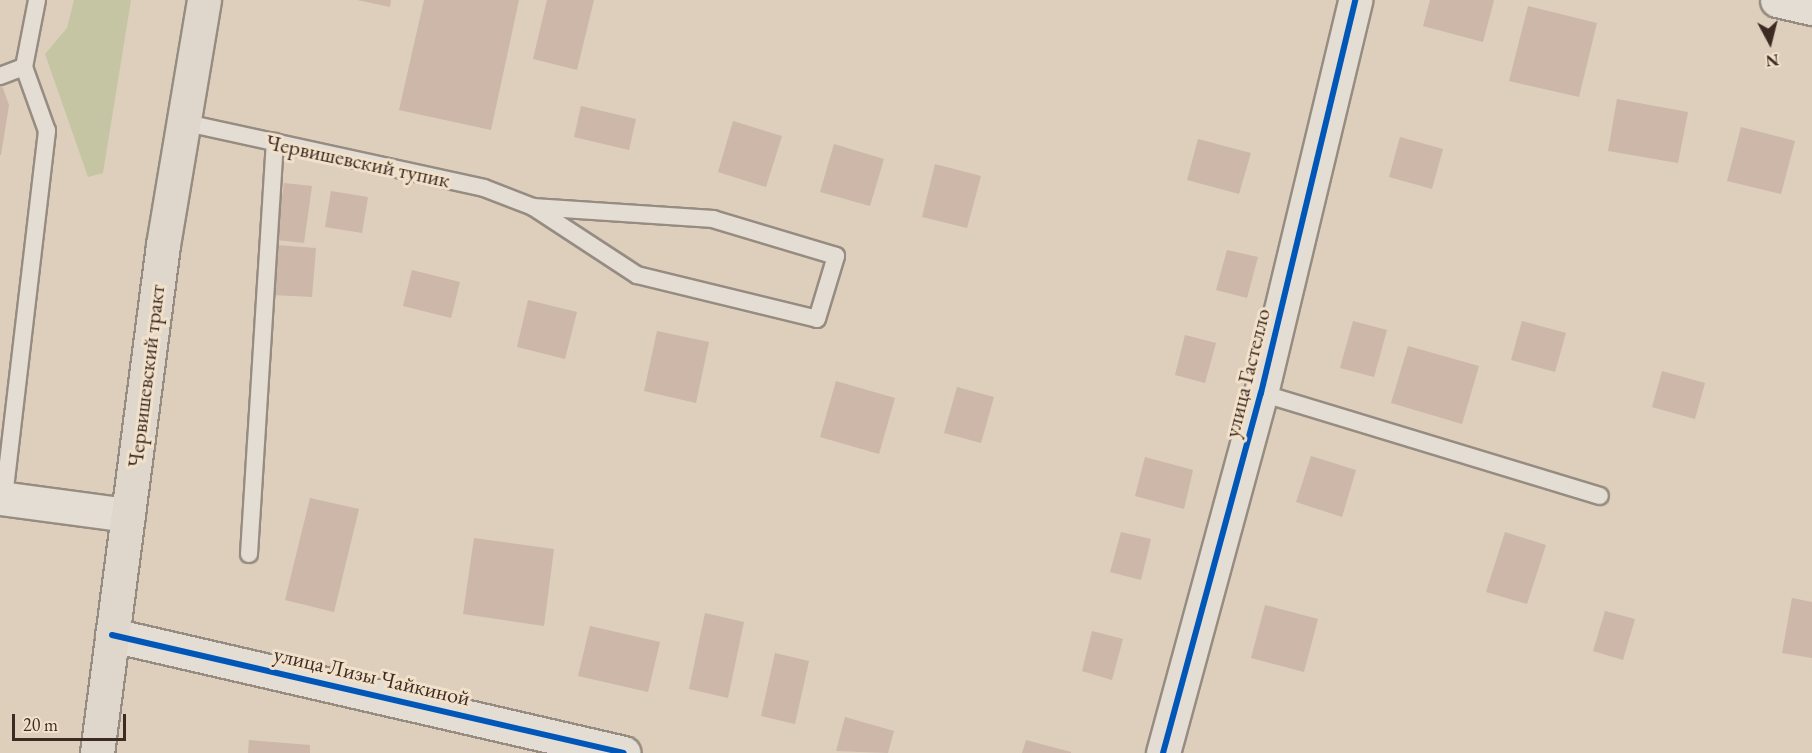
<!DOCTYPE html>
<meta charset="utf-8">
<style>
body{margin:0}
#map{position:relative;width:1812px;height:753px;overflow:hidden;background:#ddcfbc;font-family:"EB Garamond",serif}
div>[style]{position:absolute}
.green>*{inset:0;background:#c5c5a3}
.building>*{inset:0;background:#ccb7a9}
.roads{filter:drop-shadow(2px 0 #978c81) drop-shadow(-2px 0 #978c81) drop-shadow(0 2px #978c81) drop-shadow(0 -2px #978c81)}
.service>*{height:16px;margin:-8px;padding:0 8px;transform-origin:8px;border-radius:8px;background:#e4ddd3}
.minor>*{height:33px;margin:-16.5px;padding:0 16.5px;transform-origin:16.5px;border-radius:16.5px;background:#e4ddd3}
.primary>*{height:33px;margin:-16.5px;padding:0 16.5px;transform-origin:16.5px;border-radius:16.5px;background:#dfd7cc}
.cycleway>*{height:6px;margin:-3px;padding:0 3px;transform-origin:3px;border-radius:3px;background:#0057b8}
span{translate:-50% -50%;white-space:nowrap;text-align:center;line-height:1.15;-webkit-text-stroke:6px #f2e1ca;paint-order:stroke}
.street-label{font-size:22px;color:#3c2a23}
.north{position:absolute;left:1740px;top:12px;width:60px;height:60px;-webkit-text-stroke:4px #f2e1ca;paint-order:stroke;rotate:173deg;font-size:16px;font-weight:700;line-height:24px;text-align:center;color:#3c2a23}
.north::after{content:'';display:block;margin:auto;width:21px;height:27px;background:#3c2a23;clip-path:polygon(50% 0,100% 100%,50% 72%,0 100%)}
.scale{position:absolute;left:12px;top:714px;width:114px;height:27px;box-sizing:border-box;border:3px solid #3c2a23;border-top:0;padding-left:8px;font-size:18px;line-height:21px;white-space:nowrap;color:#3c2a23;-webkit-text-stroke:4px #f2e1ca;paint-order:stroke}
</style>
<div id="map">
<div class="green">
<i style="clip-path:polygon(74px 0,131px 0,103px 173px,88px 177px,45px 54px,67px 28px)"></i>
</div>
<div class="building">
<i style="clip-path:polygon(357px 0,391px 0,390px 7px)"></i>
<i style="clip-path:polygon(424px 0,519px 0,491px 130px,399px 110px)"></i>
<i style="clip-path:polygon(547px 0,594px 0,577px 70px,533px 59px)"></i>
<i style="clip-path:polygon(1430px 0,1494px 0,1483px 42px,1423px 26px)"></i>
<i style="clip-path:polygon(1528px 6px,1597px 23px,1579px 97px,1509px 81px)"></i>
<i style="clip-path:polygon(0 80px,9px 105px,1px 155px,0 155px)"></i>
<i style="clip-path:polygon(1617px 99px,1688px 112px,1678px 163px,1608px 151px)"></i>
<i style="clip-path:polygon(581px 106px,636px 119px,629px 150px,574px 137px)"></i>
<i style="clip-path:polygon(733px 121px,782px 136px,766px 187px,718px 172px)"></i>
<i style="clip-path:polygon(1741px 127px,1795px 141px,1781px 194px,1727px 181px)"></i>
<i style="clip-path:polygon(1400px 137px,1443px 149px,1432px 189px,1389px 177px)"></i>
<i style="clip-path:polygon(1198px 139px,1251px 153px,1239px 194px,1187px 180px)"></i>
<i style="clip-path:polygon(834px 144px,884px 159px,870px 206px,820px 192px)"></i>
<i style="clip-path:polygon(935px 164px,981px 176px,967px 228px,922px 217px)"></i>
<i style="clip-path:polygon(284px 183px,312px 186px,304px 243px,276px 240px)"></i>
<i style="clip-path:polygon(331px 191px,368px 197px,362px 233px,325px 227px)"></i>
<i style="clip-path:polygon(276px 245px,316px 248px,312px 297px,273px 295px)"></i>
<i style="clip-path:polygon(1227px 250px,1258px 257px,1247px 298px,1216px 290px)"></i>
<i style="clip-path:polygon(412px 270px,460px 282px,451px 318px,403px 306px)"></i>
<i style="clip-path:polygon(528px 300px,577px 312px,565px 359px,517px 347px)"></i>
<i style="clip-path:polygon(1353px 321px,1387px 330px,1374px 377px,1340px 368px)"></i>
<i style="clip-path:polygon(1522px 321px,1566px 333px,1555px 372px,1511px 360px)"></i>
<i style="clip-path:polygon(657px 331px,709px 342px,696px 403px,644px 391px)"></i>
<i style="clip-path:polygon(1185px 335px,1216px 343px,1205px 383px,1175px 375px)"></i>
<i style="clip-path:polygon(1408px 346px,1479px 366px,1462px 424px,1391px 403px)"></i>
<i style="clip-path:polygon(1662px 371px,1705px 383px,1695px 419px,1652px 407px)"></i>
<i style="clip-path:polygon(836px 381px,895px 398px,879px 454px,820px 437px)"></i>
<i style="clip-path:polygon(957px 387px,994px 397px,981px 443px,944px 433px)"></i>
<i style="clip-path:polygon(1311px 456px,1356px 470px,1342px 517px,1296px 502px)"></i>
<i style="clip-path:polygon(1145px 457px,1193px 470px,1184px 509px,1135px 496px)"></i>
<i style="clip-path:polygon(310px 498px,359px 509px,334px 612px,285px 600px)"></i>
<i style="clip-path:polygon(1121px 532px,1151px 539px,1141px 580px,1110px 572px)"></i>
<i style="clip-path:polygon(1505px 532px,1546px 545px,1527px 604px,1486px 592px)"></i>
<i style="clip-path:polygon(474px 538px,554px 549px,544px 626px,463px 614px)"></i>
<i style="clip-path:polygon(1792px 598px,1812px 602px,1812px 658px,1782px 653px)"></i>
<i style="clip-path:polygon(1265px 605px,1318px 619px,1304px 672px,1251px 658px)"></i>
<i style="clip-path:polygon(1605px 611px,1635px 619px,1623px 660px,1593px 651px)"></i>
<i style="clip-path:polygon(705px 613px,744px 622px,728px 698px,689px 689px)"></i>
<i style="clip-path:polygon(590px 626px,660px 642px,648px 692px,578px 676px)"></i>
<i style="clip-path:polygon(1092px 631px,1123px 639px,1112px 680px,1082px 671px)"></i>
<i style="clip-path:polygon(775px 653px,809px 661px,795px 724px,761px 716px)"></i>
<i style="clip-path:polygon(845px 717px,894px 731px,888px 753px,836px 751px)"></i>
<i style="clip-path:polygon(249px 740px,310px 745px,310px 753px,248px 753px)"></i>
<i style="clip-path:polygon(1026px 740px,1071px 752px,1071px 753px,1022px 753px)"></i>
</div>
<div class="roads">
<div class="service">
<i style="left:0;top:76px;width:26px;rotate:-21deg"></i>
<i style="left:24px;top:67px;width:68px;rotate:-79deg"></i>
<i style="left:182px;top:122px;width:309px;rotate:12.3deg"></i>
<i style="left:484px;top:188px;width:53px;rotate:21.2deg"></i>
<i style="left:533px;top:207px;width:124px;rotate:33.2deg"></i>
<i style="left:637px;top:275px;width:185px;rotate:13.7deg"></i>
<i style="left:817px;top:319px;width:66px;rotate:-73.2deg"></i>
<i style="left:836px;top:256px;width:128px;rotate:-163.3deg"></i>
<i style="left:713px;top:219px;width:180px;rotate:-176.2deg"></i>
<i style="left:1261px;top:393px;width:354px;rotate:16.9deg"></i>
<i style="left:4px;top:497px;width:369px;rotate:-83.3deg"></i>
<i style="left:47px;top:131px;width:68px;rotate:-109.8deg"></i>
<i style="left:249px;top:554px;width:413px;rotate:-86.4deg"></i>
</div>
<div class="minor">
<i style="left:1777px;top:0;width:36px;rotate:13deg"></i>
<i style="left:0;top:498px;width:129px;rotate:7.6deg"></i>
<i style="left:112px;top:635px;width:525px;rotate:12.98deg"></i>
<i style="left:1163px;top:753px;width:373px;rotate:-74.8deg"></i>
<i style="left:1261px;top:393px;width:404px;rotate:-76.5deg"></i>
</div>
<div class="primary">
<i style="left:97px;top:753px;width:512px;rotate:-82.6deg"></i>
<i style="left:163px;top:245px;width:248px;rotate:-80.5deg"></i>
</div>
</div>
<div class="cycleway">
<i style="left:112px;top:635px;width:525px;rotate:12.98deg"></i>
<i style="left:1163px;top:753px;width:373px;rotate:-74.8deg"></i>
<i style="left:1261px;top:393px;width:404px;rotate:-76.5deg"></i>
</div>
<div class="street-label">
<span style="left:358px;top:161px;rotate:12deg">Червишевский тупик</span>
<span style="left:1247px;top:373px;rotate:-76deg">улица Гастелло</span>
<span style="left:146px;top:376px;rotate:-83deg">Червишевский тракт</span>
<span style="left:372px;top:676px;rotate:13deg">улица Лизы Чайкиной</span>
</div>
<div class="north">N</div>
<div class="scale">20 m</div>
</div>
